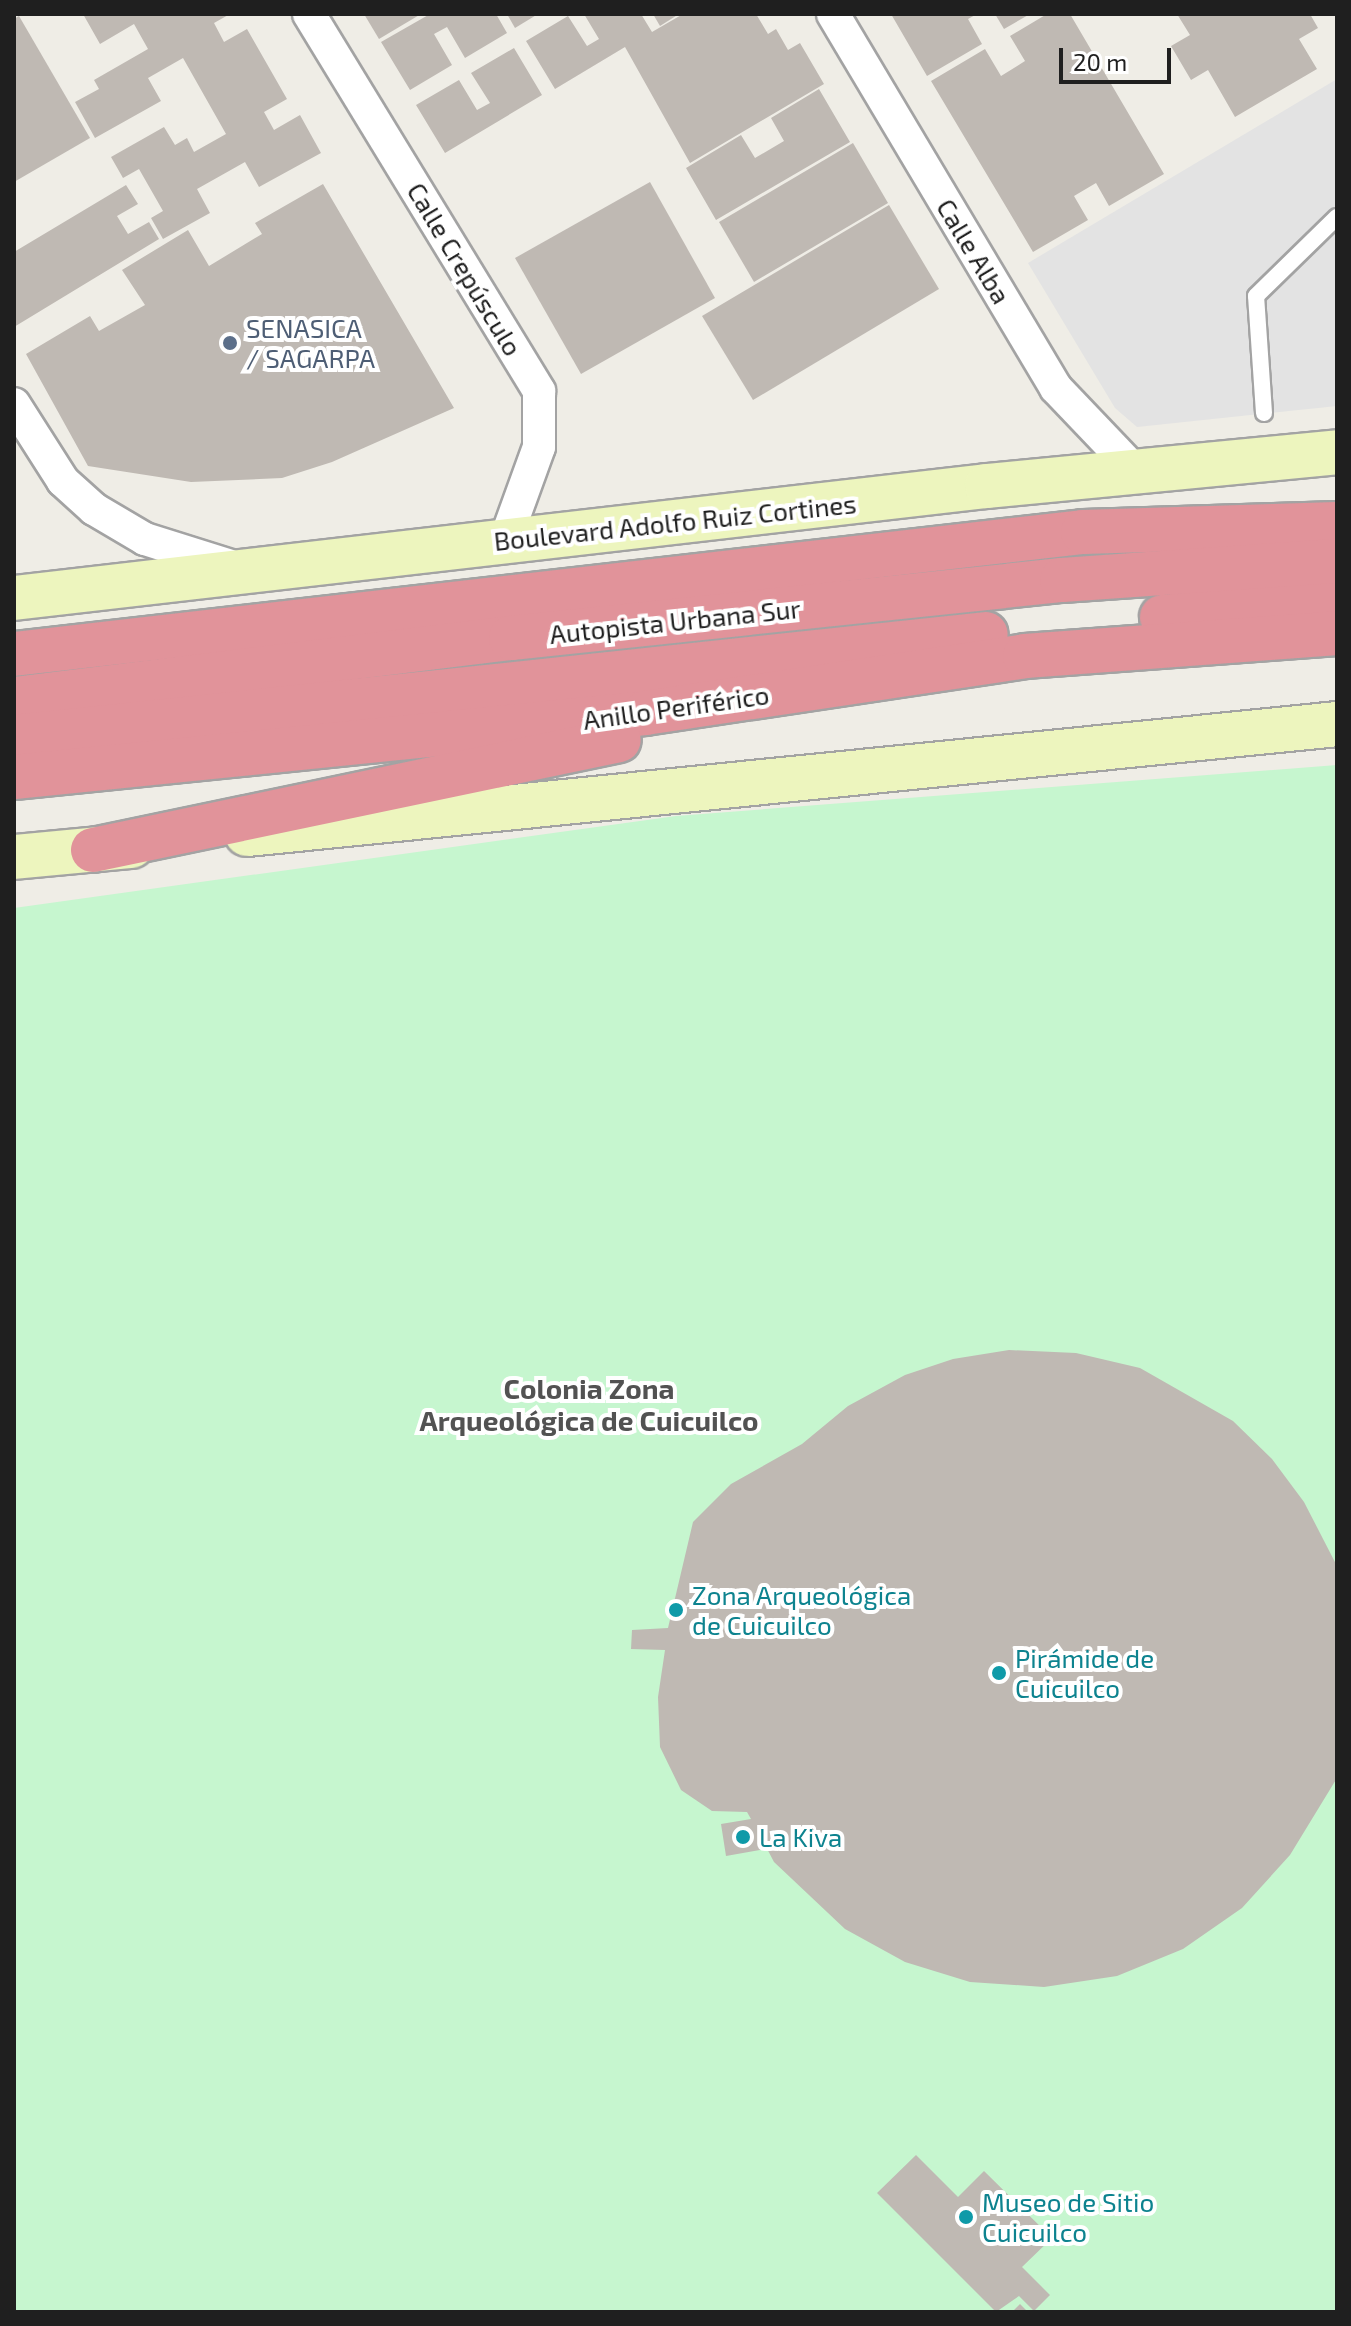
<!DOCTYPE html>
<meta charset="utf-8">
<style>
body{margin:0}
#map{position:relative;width:1351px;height:2326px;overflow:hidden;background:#efede6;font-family:"Exo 2",sans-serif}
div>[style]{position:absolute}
.park>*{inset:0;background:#c6f6cf}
.parking>*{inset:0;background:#e3e3e3}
.building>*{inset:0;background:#bfb9b3}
.roads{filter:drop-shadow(2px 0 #a3a3a3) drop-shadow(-2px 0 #a3a3a3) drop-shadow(0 2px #a3a3a3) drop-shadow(0 -2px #a3a3a3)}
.service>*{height:16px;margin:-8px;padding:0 8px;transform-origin:8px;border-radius:8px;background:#fff}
.minor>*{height:32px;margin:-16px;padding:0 16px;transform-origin:16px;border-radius:16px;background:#fff}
.secondary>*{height:44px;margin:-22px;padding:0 22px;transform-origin:22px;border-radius:22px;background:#edf5be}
.motorway>*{height:44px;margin:-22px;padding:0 22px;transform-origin:22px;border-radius:22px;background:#e1939a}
.dots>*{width:22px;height:22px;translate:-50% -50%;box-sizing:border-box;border:4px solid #fff;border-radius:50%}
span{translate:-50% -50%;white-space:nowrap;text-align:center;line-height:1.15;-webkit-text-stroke:8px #fff;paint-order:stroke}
.street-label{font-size:26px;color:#1f1f1f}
.service-label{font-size:26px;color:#4e5e75}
.left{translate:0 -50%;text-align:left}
.culture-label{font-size:26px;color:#0d838f}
.neighbourhood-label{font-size:28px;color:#525252;font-weight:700}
.frame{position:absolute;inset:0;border:16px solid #1f1f1f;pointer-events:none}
.scale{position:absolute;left:1059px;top:48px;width:112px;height:36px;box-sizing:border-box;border:4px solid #1f1f1f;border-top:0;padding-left:10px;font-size:24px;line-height:28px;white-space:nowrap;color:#1f1f1f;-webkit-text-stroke:6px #fff;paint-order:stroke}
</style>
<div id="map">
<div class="park">
<i style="clip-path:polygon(1337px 765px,1337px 2312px,14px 2312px,14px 908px,676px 816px)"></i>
</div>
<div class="parking">
<i style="clip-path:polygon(1337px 79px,1337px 406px,1137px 427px,1115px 408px,1028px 263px)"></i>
</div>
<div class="building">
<i style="clip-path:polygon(83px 14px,230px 14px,214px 23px,224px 42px,247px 29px,287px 99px,264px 112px,274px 130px,300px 115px,321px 153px,259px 187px,245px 162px,197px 189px,210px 213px,163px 239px,151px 218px,163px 211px,139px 169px,123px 178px,111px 157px,164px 127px,175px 145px,187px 138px,194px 152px,226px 134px,183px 58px,148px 78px,161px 101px,95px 138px,75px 102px,99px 89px,94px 80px,148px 49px,134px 24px,100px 44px)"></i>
<i style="clip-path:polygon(364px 14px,421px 14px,379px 39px)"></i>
<i style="clip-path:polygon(430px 14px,496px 14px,507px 33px,465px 58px,447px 27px,434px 34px,452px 65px,410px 90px,381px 42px)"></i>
<i style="clip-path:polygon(507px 14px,538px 14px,515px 28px)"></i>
<i style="clip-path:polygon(584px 14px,641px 14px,652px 32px,683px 14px,756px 14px,768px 34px,776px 29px,788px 50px,800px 43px,824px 84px,690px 163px,625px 47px,555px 89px,526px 41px,568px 16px,587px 46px,599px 39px)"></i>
<i style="clip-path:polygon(653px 14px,679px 14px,660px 26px)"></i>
<i style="clip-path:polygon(891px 14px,977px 14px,968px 19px,982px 44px,927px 76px)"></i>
<i style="clip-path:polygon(995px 14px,1030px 14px,1004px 29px)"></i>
<i style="clip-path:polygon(1047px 14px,1070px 14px,1164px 174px,1109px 206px,1096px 183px,1074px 196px,1088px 220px,1033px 252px,931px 81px,985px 49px,1001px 76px,1025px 61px,1010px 36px)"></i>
<i style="clip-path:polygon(1177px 14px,1310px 14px,1318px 28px,1299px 39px,1317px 69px,1235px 117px,1208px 70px,1191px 80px,1171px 46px,1190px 35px)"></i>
<i style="clip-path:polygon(19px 16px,90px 138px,14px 182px,14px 19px)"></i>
<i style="clip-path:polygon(514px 48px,542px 95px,445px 153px,416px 105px,459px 80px,477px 110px,490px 103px,471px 73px)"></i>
<i style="clip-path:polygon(819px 89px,850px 142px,716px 220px,686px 168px,741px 135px,755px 158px,784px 141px,771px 118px)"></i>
<i style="clip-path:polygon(853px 143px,888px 203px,754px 282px,719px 222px)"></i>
<i style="clip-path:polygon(650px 182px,715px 298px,581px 374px,515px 258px)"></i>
<i style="clip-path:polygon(323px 184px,454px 408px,332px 462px,282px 478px,191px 482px,88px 466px,26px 354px,90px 316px,99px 331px,145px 305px,122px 270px,188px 230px,209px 266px,262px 234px,255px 223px)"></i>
<i style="clip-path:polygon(126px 185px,138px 204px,117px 216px,128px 234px,149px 222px,159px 239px,14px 327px,14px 252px)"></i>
<i style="clip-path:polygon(889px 205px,939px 289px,753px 400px,702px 316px)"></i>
<i style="clip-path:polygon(1009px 1350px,1076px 1353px,1140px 1368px,1233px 1421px,1272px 1459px,1304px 1502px,1337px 1566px,1337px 1778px,1290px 1855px,1242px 1908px,1183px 1949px,1117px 1976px,1044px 1987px,970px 1982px,905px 1962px,845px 1929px,774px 1862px,764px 1843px,766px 1849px,726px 1856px,721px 1824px,751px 1819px,747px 1812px,712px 1811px,681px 1790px,660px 1747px,658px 1697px,665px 1650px,631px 1649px,632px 1630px,668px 1628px,693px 1522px,731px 1484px,802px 1444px,848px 1406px,905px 1375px,953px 1359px)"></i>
<i style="clip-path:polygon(916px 2155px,958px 2197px,984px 2171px,1052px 2238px,1022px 2267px,1050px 2295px,1034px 2311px,1019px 2296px,996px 2312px,877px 2193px)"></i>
<i style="clip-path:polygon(1020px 2304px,1028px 2312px,1012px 2312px)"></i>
</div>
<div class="roads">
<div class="service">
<i style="left:1264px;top:413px;width:117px;rotate:-93.9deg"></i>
<i style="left:1256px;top:296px;width:113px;rotate:-44.3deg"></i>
</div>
<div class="minor">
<i style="left:309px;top:14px;width:442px;rotate:58.6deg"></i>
<i style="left:539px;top:391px;width:56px;rotate:90deg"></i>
<i style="left:539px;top:447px;width:100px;rotate:109.9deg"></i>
<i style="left:833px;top:14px;width:435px;rotate:59.2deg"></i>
<i style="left:1056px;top:388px;width:116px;rotate:46.4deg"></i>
<i style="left:14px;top:404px;width:91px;rotate:57.5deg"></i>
<i style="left:63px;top:481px;width:42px;rotate:42.1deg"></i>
<i style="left:94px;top:509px;width:59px;rotate:30.5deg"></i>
<i style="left:145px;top:539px;width:96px;rotate:17.5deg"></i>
</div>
<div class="secondary">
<i style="left:14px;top:598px;width:979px;rotate:-6.57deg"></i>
<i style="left:987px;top:486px;width:352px;rotate:-5.5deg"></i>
<i style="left:247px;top:834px;width:1096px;rotate:-5.76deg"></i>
<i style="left:14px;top:857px;width:118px;rotate:-5.4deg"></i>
</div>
<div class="motorway">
<i style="left:1162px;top:617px;width:176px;rotate:-5.5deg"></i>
<i style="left:14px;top:654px;width:1076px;rotate:-6.51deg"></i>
<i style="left:1083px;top:532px;width:254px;rotate:-1.8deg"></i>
<i style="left:14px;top:699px;width:501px;rotate:-7deg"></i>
<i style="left:511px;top:638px;width:554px;rotate:-6.01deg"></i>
<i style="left:1062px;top:580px;width:276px;rotate:-4deg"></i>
<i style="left:14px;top:737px;width:977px;rotate:-6.05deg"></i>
<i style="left:14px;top:777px;width:634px;rotate:-5.79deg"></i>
<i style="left:645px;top:713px;width:384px;rotate:-8.5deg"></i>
<i style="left:1025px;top:656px;width:313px;rotate:-4.2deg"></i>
<i style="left:93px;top:850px;width:537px;rotate:-11.81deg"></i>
</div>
</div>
<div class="dots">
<i style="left:230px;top:343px;background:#5c6f8a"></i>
<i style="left:676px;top:1610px;background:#0f9aa8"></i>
<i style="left:999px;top:1673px;background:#0f9aa8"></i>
<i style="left:743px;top:1837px;background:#0f9aa8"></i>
<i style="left:966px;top:2217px;background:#0f9aa8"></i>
</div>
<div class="street-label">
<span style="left:974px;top:251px;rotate:59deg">Calle Alba</span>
<span style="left:465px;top:269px;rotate:59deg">Calle Crepúsculo</span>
<span style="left:675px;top:522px;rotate:-6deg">Boulevard Adolfo Ruiz Cortines</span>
<span style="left:675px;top:621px;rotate:-6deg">Autopista Urbana Sur</span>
<span style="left:676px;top:707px;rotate:-8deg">Anillo Periférico</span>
</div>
<div class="service-label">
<span class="left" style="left:246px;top:343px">SENASICA<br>/ SAGARPA</span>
</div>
<div class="culture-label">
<span class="left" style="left:692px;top:1610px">Zona Arqueológica<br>de Cuicuilco</span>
<span class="left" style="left:1015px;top:1673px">Pirámide de<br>Cuicuilco</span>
<span class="left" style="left:759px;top:1837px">La Kiva</span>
<span class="left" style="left:982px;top:2217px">Museo de Sitio<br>Cuicuilco</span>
</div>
<div class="neighbourhood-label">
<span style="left:589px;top:1404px">Colonia Zona<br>Arqueológica de Cuicuilco</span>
</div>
<div class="frame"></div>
<div class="scale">20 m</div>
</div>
